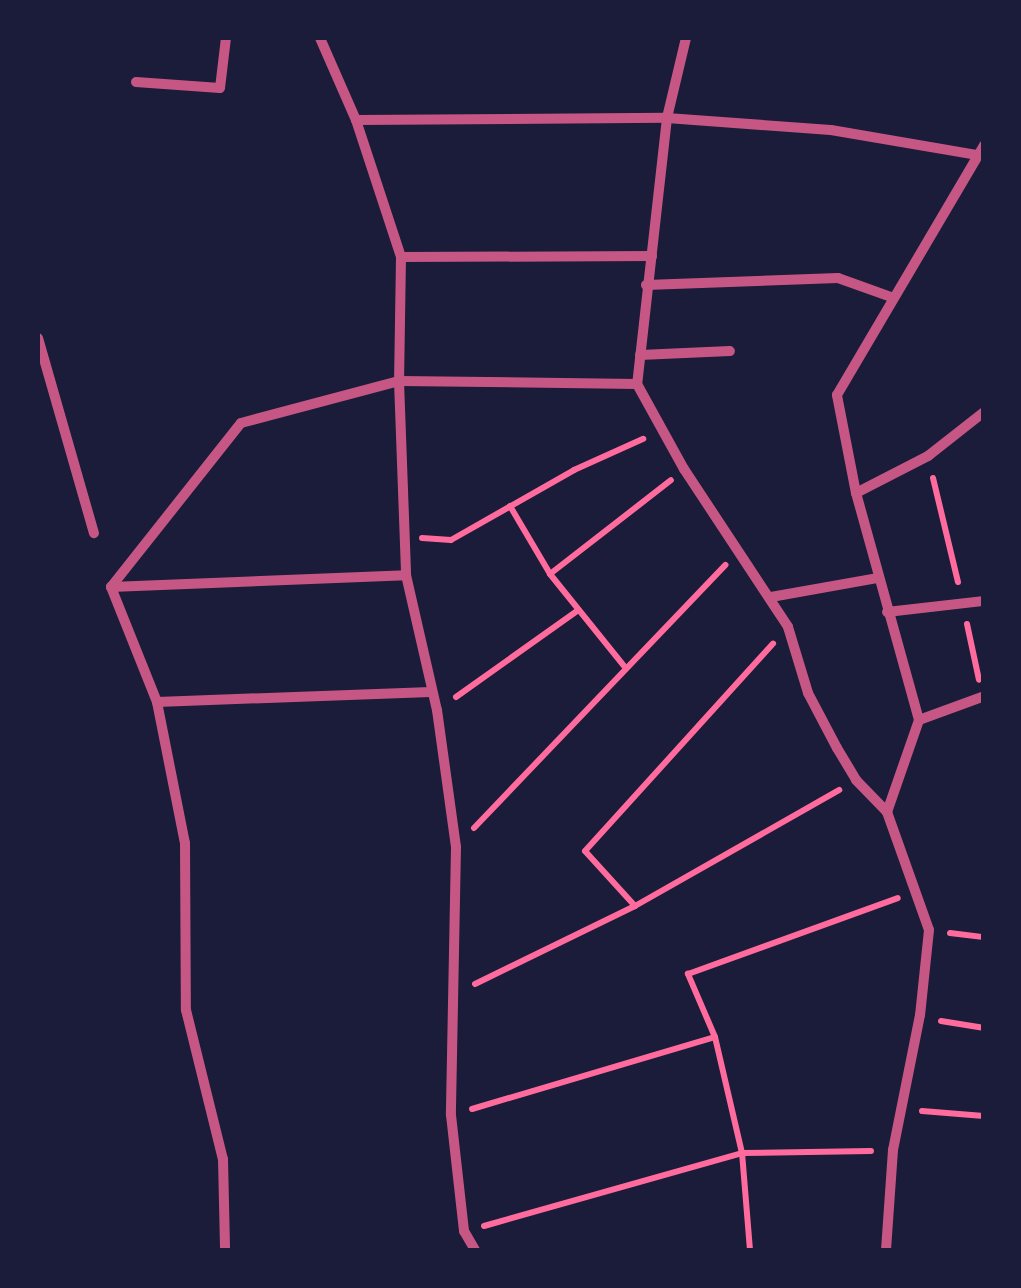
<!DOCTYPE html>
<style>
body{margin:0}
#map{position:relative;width:1021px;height:1288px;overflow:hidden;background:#1b1b3a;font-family:"Space Grotesk",sans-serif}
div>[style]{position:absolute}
.path>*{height:6px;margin:-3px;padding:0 3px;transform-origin:3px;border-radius:3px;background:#ff6b9d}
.minor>*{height:10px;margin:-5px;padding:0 5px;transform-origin:5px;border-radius:5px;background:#c65784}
span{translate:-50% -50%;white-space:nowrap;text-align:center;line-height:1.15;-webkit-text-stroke:8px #1b1b3a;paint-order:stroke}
.frame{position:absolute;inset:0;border:40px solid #1b1b3a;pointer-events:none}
</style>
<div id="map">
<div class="path">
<i style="left:933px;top:478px;width:107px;rotate:76.5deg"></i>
<i style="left:510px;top:506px;width:79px;rotate:59.5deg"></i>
<i style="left:550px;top:574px;width:118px;rotate:51.2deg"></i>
<i style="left:422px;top:538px;width:29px;rotate:4deg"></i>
<i style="left:451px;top:540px;width:142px;rotate:-29.6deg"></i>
<i style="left:574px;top:470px;width:76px;rotate:-24.2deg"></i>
<i style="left:550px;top:574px;width:153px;rotate:-37.8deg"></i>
<i style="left:967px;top:624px;width:57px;rotate:77.9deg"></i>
<i style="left:456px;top:697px;width:148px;rotate:-35.4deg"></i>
<i style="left:474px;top:828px;width:364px;rotate:-46.3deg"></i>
<i style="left:635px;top:906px;width:74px;rotate:-132.3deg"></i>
<i style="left:585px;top:851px;width:280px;rotate:-47.8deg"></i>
<i style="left:950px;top:933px;width:34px;rotate:7deg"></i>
<i style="left:475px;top:984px;width:178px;rotate:-26deg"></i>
<i style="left:635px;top:906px;width:235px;rotate:-29.6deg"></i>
<i style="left:941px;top:1021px;width:44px;rotate:9.2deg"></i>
<i style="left:472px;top:1109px;width:253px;rotate:-16.5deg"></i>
<i style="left:922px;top:1111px;width:62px;rotate:4.6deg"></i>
<i style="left:484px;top:1226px;width:268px;rotate:-15.8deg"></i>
<i style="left:742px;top:1153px;width:129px;rotate:-0.9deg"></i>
<i style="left:750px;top:1250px;width:97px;rotate:-94.7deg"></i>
<i style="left:742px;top:1153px;width:119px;rotate:-103.1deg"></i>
<i style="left:715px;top:1037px;width:69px;rotate:-113.2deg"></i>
<i style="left:688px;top:974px;width:223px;rotate:-19.9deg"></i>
</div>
<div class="minor">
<i style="left:320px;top:38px;width:90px;rotate:66.3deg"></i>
<i style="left:356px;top:120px;width:144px;rotate:71.8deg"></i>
<i style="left:401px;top:257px;width:124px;rotate:90.9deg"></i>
<i style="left:399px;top:381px;width:194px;rotate:87.9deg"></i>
<i style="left:406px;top:575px;width:139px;rotate:77.1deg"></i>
<i style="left:437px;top:710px;width:138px;rotate:82.1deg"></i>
<i style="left:456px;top:847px;width:268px;rotate:91.1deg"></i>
<i style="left:451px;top:1115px;width:117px;rotate:83.6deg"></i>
<i style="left:464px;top:1231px;width:22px;rotate:60deg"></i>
<i style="left:686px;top:38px;width:82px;rotate:103.4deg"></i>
<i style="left:667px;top:118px;width:268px;rotate:96.4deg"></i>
<i style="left:637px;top:384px;width:97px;rotate:61.1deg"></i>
<i style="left:684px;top:469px;width:189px;rotate:56.6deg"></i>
<i style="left:788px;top:627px;width:69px;rotate:73.1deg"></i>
<i style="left:808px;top:693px;width:62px;rotate:62.2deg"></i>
<i style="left:837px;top:748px;width:37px;rotate:59deg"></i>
<i style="left:856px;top:780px;width:45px;rotate:45.9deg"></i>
<i style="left:887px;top:812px;width:125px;rotate:70.4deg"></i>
<i style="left:929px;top:930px;width:85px;rotate:96deg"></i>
<i style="left:920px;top:1015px;width:138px;rotate:101.3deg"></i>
<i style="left:893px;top:1150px;width:100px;rotate:94deg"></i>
<i style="left:136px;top:82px;width:84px;rotate:4.1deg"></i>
<i style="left:220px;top:88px;width:50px;rotate:-83.2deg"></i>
<i style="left:356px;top:120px;width:311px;rotate:-0.4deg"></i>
<i style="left:667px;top:118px;width:164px;rotate:4.2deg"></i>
<i style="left:831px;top:130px;width:149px;rotate:9.7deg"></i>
<i style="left:401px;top:257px;width:251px;rotate:-0.2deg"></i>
<i style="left:646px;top:285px;width:192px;rotate:-2.1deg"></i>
<i style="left:838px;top:278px;width:59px;rotate:19.7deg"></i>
<i style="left:38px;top:338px;width:203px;rotate:74deg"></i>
<i style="left:640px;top:355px;width:90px;rotate:-2.5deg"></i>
<i style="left:856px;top:493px;width:81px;rotate:-27.2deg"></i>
<i style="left:928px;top:456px;width:71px;rotate:-38.2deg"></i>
<i style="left:111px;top:587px;width:124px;rotate:68.2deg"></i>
<i style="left:157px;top:702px;width:144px;rotate:78.8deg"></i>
<i style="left:185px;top:843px;width:167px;rotate:89.7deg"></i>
<i style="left:186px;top:1010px;width:154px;rotate:76.1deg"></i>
<i style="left:223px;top:1159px;width:91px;rotate:88.7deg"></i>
<i style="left:111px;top:587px;width:209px;rotate:-51.6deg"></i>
<i style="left:241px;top:423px;width:163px;rotate:-14.9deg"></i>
<i style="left:399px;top:381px;width:238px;rotate:0.7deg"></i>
<i style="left:111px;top:587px;width:295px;rotate:-2.3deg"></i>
<i style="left:771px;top:597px;width:109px;rotate:-10.1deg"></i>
<i style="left:887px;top:612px;width:98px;rotate:-6.5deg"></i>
<i style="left:157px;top:702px;width:274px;rotate:-2.1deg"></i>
<i style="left:919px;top:720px;width:67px;rotate:-20.1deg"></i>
<i style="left:887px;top:812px;width:97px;rotate:-70.8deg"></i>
<i style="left:919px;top:720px;width:236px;rotate:-105.5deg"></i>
<i style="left:856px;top:493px;width:100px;rotate:-101deg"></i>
<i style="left:837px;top:395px;width:290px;rotate:-59.5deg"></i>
</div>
<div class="frame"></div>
</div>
